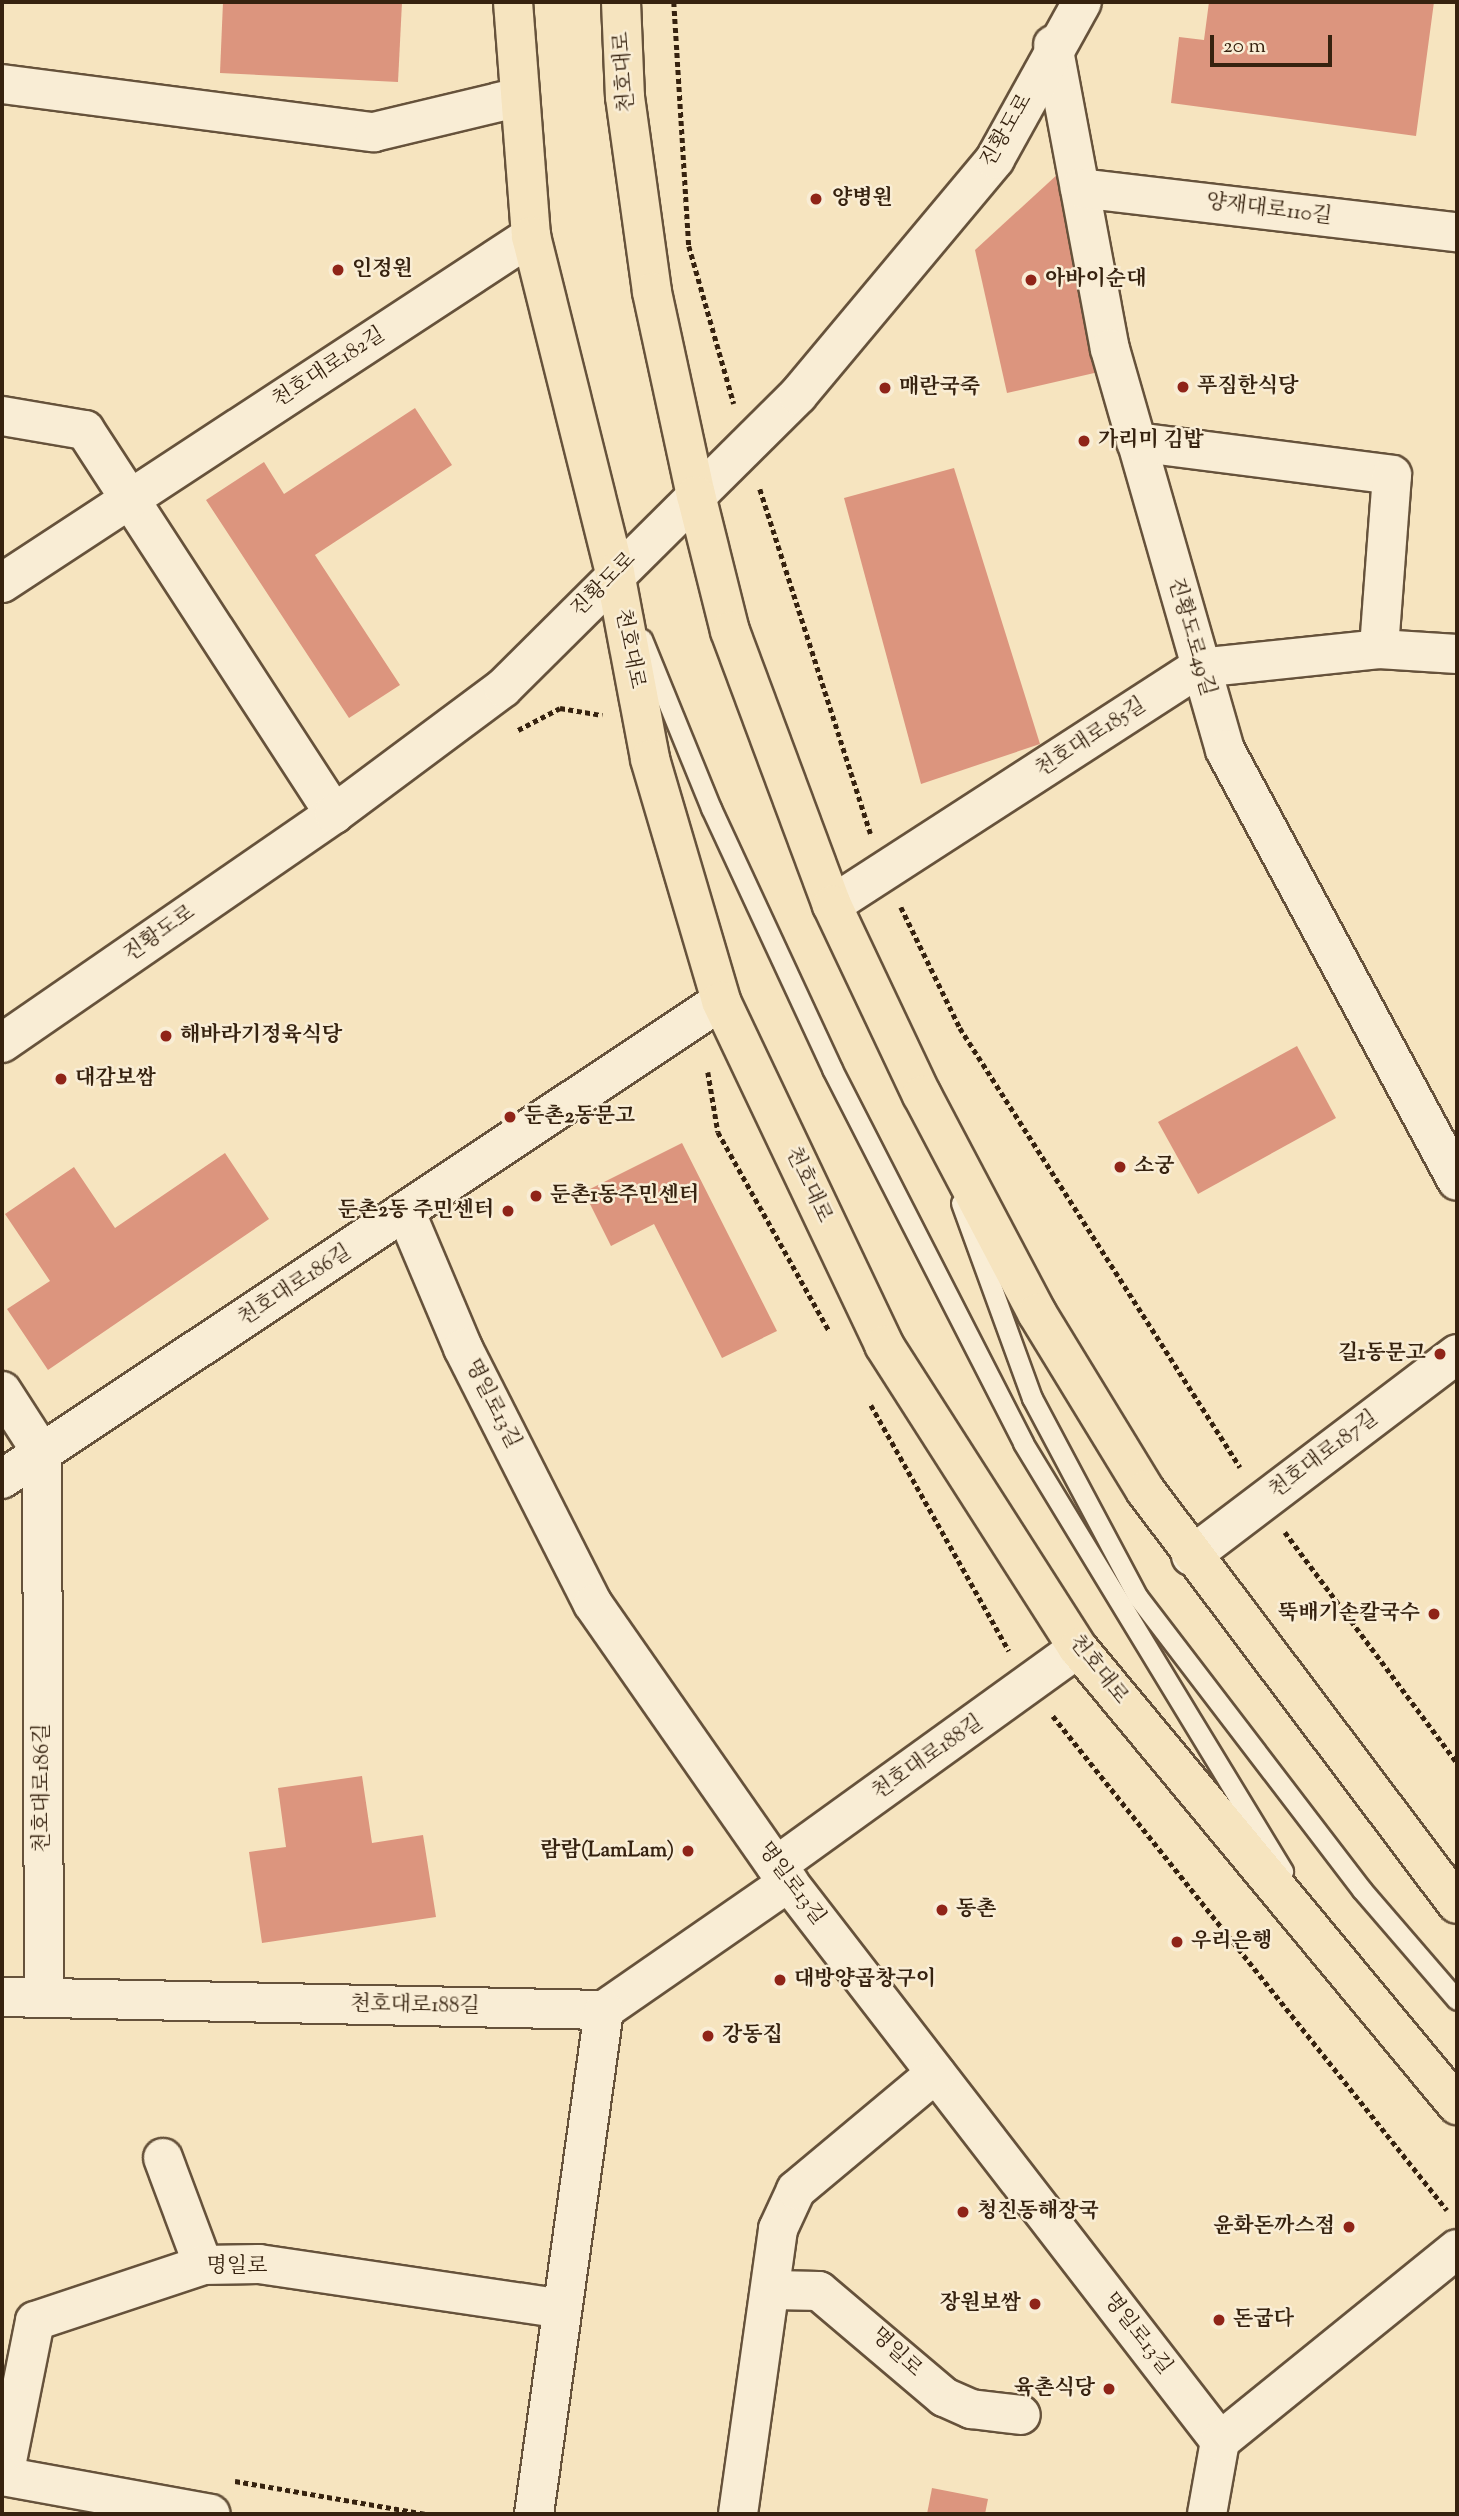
<!DOCTYPE html>
<meta charset="utf-8">
<style>
body{margin:0}
#map{position:relative;width:1459px;height:2516px;overflow:hidden;background:#f6e4bf;font-family:"Sorts Mill Goudy","Noto Serif KR",serif}
div>[style]{position:absolute}
.building>*{inset:0;background:#dc957e}
.path>*{height:4.5px;margin-top:-2.25px;transform-origin:0;background:repeating-linear-gradient(90deg,#36220f 0 5px,transparent 0 8.5px)}
.roads{filter:drop-shadow(2px 0 #66523b) drop-shadow(-2px 0 #66523b) drop-shadow(0 2px #66523b) drop-shadow(0 -2px #66523b)}
.lane>*{height:19px;margin:-9.5px;padding:0 9.5px;transform-origin:9.5px;border-radius:9.5px;background:#f9edd5}
.street>*{height:38px;margin:-19px;padding:0 19px;transform-origin:19px;border-radius:19px;background:#f9edd5}
.secondary>*{height:38px;margin:-19px;padding:0 19px;transform-origin:19px;border-radius:19px;background:#f9edd5}
.primary>*{height:38px;margin:-19px;padding:0 19px;transform-origin:19px;border-radius:19px;background:#f6e4bf}
.dots>*{width:19px;height:19px;translate:-50% -50%;box-sizing:border-box;border:4px solid #f9edd5;border-radius:50%}
span{translate:-50% -50%;white-space:nowrap;text-align:center;line-height:1.15;-webkit-text-stroke:5px #f9edd5;paint-order:stroke}
.street-label{font-size:21px;color:#36220f}
.poi-label{font-size:21px;color:#36220f;font-weight:700}
.left{translate:0 -50%;text-align:left}
.right{translate:-100% -50%;text-align:right}
.frame{position:absolute;inset:0;border:4px solid #36220f;pointer-events:none}
.scale{position:absolute;left:1210px;top:35px;width:122px;height:32px;box-sizing:border-box;border:4px solid #36220f;border-top:0;padding-left:9px;font-size:21px;line-height:24px;white-space:nowrap;color:#36220f;-webkit-text-stroke:5px #f9edd5;paint-order:stroke}
</style>
<div id="map">
<div class="building">
<i style="clip-path:polygon(223px 2px,402px 2px,398px 82px,220px 73px)"></i>
<i style="clip-path:polygon(1209px 2px,1434px 2px,1416px 136px,1171px 103px,1179px 37px,1204px 40px)"></i>
<i style="clip-path:polygon(1059px 173px,1103px 371px,1007px 393px,975px 250px)"></i>
<i style="clip-path:polygon(415px 408px,452px 465px,315px 555px,400px 685px,349px 718px,206px 500px,264px 462px,284px 494px)"></i>
<i style="clip-path:polygon(954px 468px,1040px 744px,921px 784px,844px 498px)"></i>
<i style="clip-path:polygon(1297px 1046px,1336px 1118px,1198px 1194px,1158px 1122px)"></i>
<i style="clip-path:polygon(682px 1143px,777px 1331px,722px 1358px,654px 1224px,611px 1246px,584px 1192px)"></i>
<i style="clip-path:polygon(225px 1153px,269px 1219px,48px 1370px,7px 1309px,50px 1281px,5px 1214px,74px 1167px,115px 1228px)"></i>
<i style="clip-path:polygon(362px 1776px,372px 1843px,423px 1835px,436px 1917px,262px 1943px,249px 1852px,286px 1847px,278px 1788px)"></i>
<i style="clip-path:polygon(932px 2488px,988px 2499px,985px 2514px,927px 2514px)"></i>
</div>
<div class="path">
<i style="left:674px;top:2px;width:244px;rotate:86.5deg"></i>
<i style="left:689px;top:246px;width:164px;rotate:74.1deg"></i>
<i style="left:760px;top:489px;width:362px;rotate:72.2deg"></i>
<i style="left:518px;top:730px;width:47px;rotate:-27.6deg"></i>
<i style="left:560px;top:708px;width:43px;rotate:9.5deg"></i>
<i style="left:901px;top:907px;width:135px;rotate:64deg"></i>
<i style="left:960px;top:1028px;width:521px;rotate:57.47deg"></i>
<i style="left:708px;top:1072px;width:61px;rotate:80.5deg"></i>
<i style="left:718px;top:1132px;width:228px;rotate:60.8deg"></i>
<i style="left:871px;top:1405px;width:282px;rotate:60.7deg"></i>
<i style="left:1285px;top:1532px;width:288px;rotate:53.3deg"></i>
<i style="left:1053px;top:1716px;width:632px;rotate:51.43deg"></i>
<i style="left:235px;top:2481px;width:195px;rotate:9.8deg"></i>
</div>
<div class="roads">
<div class="lane">
<i style="left:642px;top:639px;width:183px;rotate:67.8deg"></i>
<i style="left:711px;top:808px;width:288px;rotate:65.1deg"></i>
<i style="left:832px;top:1069px;width:420px;rotate:62.9deg"></i>
<i style="left:1023px;top:1443px;width:501px;rotate:58.72deg"></i>
<i style="left:961px;top:1203px;width:208px;rotate:70deg"></i>
<i style="left:1032px;top:1398px;width:225px;rotate:62deg"></i>
<i style="left:1138px;top:1597px;width:369px;rotate:52.6deg"></i>
<i style="left:1362px;top:1890px;width:145px;rotate:49.2deg"></i>
</div>
<div class="street">
<i style="left:1053px;top:45px;width:309px;rotate:79.4deg"></i>
<i style="left:1110px;top:349px;width:417px;rotate:74deg"></i>
<i style="left:1225px;top:750px;width:489px;rotate:61.7deg"></i>
<i style="left:2px;top:84px;width:375px;rotate:7.4deg"></i>
<i style="left:374px;top:132px;width:146px;rotate:-13.5deg"></i>
<i style="left:1080px;top:188px;width:380px;rotate:6.7deg"></i>
<i style="left:2px;top:416px;width:84px;rotate:9.6deg"></i>
<i style="left:85px;top:430px;width:458px;rotate:57deg"></i>
<i style="left:1136px;top:442px;width:258px;rotate:7.3deg"></i>
<i style="left:1392px;top:475px;width:174px;rotate:94.3deg"></i>
<i style="left:2px;top:583px;width:633px;rotate:-33.26deg"></i>
<i style="left:832px;top:905px;width:437px;rotate:-32.9deg"></i>
<i style="left:1199px;top:668px;width:181px;rotate:-6deg"></i>
<i style="left:1379px;top:649px;width:78px;rotate:3.7deg"></i>
<i style="left:406px;top:1213px;width:147px;rotate:67.1deg"></i>
<i style="left:463px;top:1348px;width:287px;rotate:63.1deg"></i>
<i style="left:593px;top:1604px;width:320px;rotate:55.1deg"></i>
<i style="left:776px;top:1866px;width:726px;rotate:52.33deg"></i>
<i style="left:1220px;top:2441px;width:74px;rotate:100.1deg"></i>
<i style="left:2px;top:1391px;width:74px;rotate:57.2deg"></i>
<i style="left:42px;top:1453px;width:545px;rotate:89.79deg"></i>
<i style="left:2px;top:1479px;width:863px;rotate:-33.62deg"></i>
<i style="left:1191px;top:1556px;width:334px;rotate:-37.2deg"></i>
<i style="left:776px;top:1866px;width:372px;rotate:-35.8deg"></i>
<i style="left:2px;top:1997px;width:602px;rotate:1.24deg"></i>
<i style="left:604px;top:2010px;width:225px;rotate:-34.7deg"></i>
<i style="left:163px;top:2158px;width:114px;rotate:69.5deg"></i>
<i style="left:774px;top:2290px;width:45px;rotate:1.3deg"></i>
<i style="left:819px;top:2291px;width:164px;rotate:40.3deg"></i>
<i style="left:944px;top:2397px;width:30px;rotate:24deg"></i>
<i style="left:971px;top:2409px;width:50px;rotate:6.8deg"></i>
<i style="left:1220px;top:2441px;width:305px;rotate:-39deg"></i>
<i style="left:4px;top:2476px;width:158px;rotate:-78.7deg"></i>
<i style="left:35px;top:2321px;width:177px;rotate:-18.4deg"></i>
<i style="left:203px;top:2265px;width:56px;rotate:-1deg"></i>
<i style="left:259px;top:2264px;width:306px;rotate:8.4deg"></i>
<i style="left:534px;top:2514px;width:509px;rotate:-82.09deg"></i>
<i style="left:738px;top:2514px;width:288px;rotate:-82deg"></i>
<i style="left:778px;top:2229px;width:43px;rotate:-65.2deg"></i>
<i style="left:796px;top:2190px;width:182px;rotate:-39.9deg"></i>
</div>
<div class="secondary">
<i style="left:2px;top:1043px;width:403px;rotate:-34.6deg"></i>
<i style="left:334px;top:814px;width:211px;rotate:-36.7deg"></i>
<i style="left:503px;top:688px;width:416px;rotate:-44.8deg"></i>
<i style="left:798px;top:395px;width:307px;rotate:-50.1deg"></i>
<i style="left:995px;top:159px;width:179px;rotate:-61deg"></i>
<i style="left:2px;top:2476px;width:212px;rotate:10.3deg"></i>
</div>
<div class="primary">
<i style="left:513px;top:2px;width:235px;rotate:85.6deg"></i>
<i style="left:531px;top:236px;width:347px;rotate:76deg"></i>
<i style="left:615px;top:573px;width:189px;rotate:79.3deg"></i>
<i style="left:650px;top:759px;width:252px;rotate:73.6deg"></i>
<i style="left:721px;top:1001px;width:381px;rotate:64.6deg"></i>
<i style="left:884px;top:1345px;width:360px;rotate:57.4deg"></i>
<i style="left:1078px;top:1648px;width:594px;rotate:50.33deg"></i>
<i style="left:621px;top:2px;width:95px;rotate:87.6deg"></i>
<i style="left:625px;top:97px;width:197px;rotate:82.1deg"></i>
<i style="left:652px;top:292px;width:208px;rotate:77.8deg"></i>
<i style="left:696px;top:495px;width:140px;rotate:76deg"></i>
<i style="left:730px;top:631px;width:292px;rotate:69.6deg"></i>
<i style="left:832px;top:905px;width:210px;rotate:64.7deg"></i>
<i style="left:922px;top:1095px;width:246px;rotate:62.2deg"></i>
<i style="left:1037px;top:1313px;width:207px;rotate:58.6deg"></i>
<i style="left:1145px;top:1490px;width:518px;rotate:53deg"></i>
</div>
</div>
<div class="dots">
<i style="left:816px;top:199px;background:#8f2418"></i>
<i style="left:338px;top:270px;background:#8f2418"></i>
<i style="left:1031px;top:280px;background:#8f2418"></i>
<i style="left:1183px;top:387px;background:#8f2418"></i>
<i style="left:885px;top:388px;background:#8f2418"></i>
<i style="left:1084px;top:441px;background:#8f2418"></i>
<i style="left:166px;top:1036px;background:#8f2418"></i>
<i style="left:61px;top:1079px;background:#8f2418"></i>
<i style="left:510px;top:1117px;background:#8f2418"></i>
<i style="left:1120px;top:1167px;background:#8f2418"></i>
<i style="left:536px;top:1196px;background:#8f2418"></i>
<i style="left:508px;top:1211px;background:#8f2418"></i>
<i style="left:1440px;top:1354px;background:#8f2418"></i>
<i style="left:1434px;top:1614px;background:#8f2418"></i>
<i style="left:688px;top:1851px;background:#8f2418"></i>
<i style="left:942px;top:1910px;background:#8f2418"></i>
<i style="left:1177px;top:1942px;background:#8f2418"></i>
<i style="left:780px;top:1980px;background:#8f2418"></i>
<i style="left:708px;top:2036px;background:#8f2418"></i>
<i style="left:963px;top:2212px;background:#8f2418"></i>
<i style="left:1349px;top:2227px;background:#8f2418"></i>
<i style="left:1035px;top:2304px;background:#8f2418"></i>
<i style="left:1219px;top:2320px;background:#8f2418"></i>
<i style="left:1109px;top:2389px;background:#8f2418"></i>
</div>
<div class="street-label">
<span style="left:625px;top:72px;rotate:-94deg">천호대로</span>
<span style="left:1007px;top:131px;rotate:-60deg">진황도로</span>
<span style="left:1269px;top:210px;rotate:7deg">양재대로110길</span>
<span style="left:329px;top:368px;rotate:-33deg">천호대로182길</span>
<span style="left:604px;top:585px;rotate:-45deg">진황도로</span>
<span style="left:1191px;top:637px;rotate:74deg">진황도로49길</span>
<span style="left:629px;top:649px;rotate:79deg">천호대로</span>
<span style="left:1091px;top:738px;rotate:-33deg">천호대로185길</span>
<span style="left:160px;top:934px;rotate:-35deg">진황도로</span>
<span style="left:808px;top:1185px;rotate:65deg">천호대로</span>
<span style="left:295px;top:1286px;rotate:-33deg">천호대로186길</span>
<span style="left:492px;top:1404px;rotate:63deg">명일로13길</span>
<span style="left:1324px;top:1455px;rotate:-37deg">천호대로187길</span>
<span style="left:1098px;top:1670px;rotate:52deg">천호대로</span>
<span style="left:928px;top:1758px;rotate:-35deg">천호대로188길</span>
<span style="left:43px;top:1788px;rotate:-90deg">천호대로186길</span>
<span style="left:791px;top:1884px;rotate:53deg">명일로13길</span>
<span style="left:415px;top:2006px;rotate:1deg">천호대로188길</span>
<span style="left:237px;top:2267px">명일로</span>
<span style="left:1137px;top:2334px;rotate:52deg">명일로13길</span>
<span style="left:896px;top:2353px;rotate:43deg">명일로</span>
</div>
<div class="poi-label">
<span class="left" style="left:832px;top:199px">양병원</span>
<span class="left" style="left:352px;top:270px">인정원</span>
<span class="left" style="left:1045px;top:280px">아바이순대</span>
<span class="left" style="left:1197px;top:387px">푸짐한식당</span>
<span class="left" style="left:899px;top:388px">매란국죽</span>
<span class="left" style="left:1098px;top:441px">가리미 김밥</span>
<span class="left" style="left:180px;top:1036px">해바라기정육식당</span>
<span class="left" style="left:75px;top:1079px">대감보쌈</span>
<span class="left" style="left:524px;top:1117px">둔촌2동문고</span>
<span class="left" style="left:1134px;top:1167px">소궁</span>
<span class="left" style="left:550px;top:1196px">둔촌1동주민센터</span>
<span class="right" style="left:494px;top:1211px">둔촌2동 주민센터</span>
<span class="right" style="left:1426px;top:1354px">길1동문고</span>
<span class="right" style="left:1420px;top:1614px">뚝배기손칼국수</span>
<span class="right" style="left:674px;top:1851px">람람(LamLam)</span>
<span class="left" style="left:956px;top:1910px">동촌</span>
<span class="left" style="left:1191px;top:1942px">우리은행</span>
<span class="left" style="left:794px;top:1980px">대방양곱창구이</span>
<span class="left" style="left:722px;top:2036px">강동집</span>
<span class="left" style="left:977px;top:2212px">청진동해장국</span>
<span class="right" style="left:1335px;top:2227px">윤화돈까스점</span>
<span class="right" style="left:1021px;top:2304px">장원보쌈</span>
<span class="left" style="left:1233px;top:2320px">돈굽다</span>
<span class="right" style="left:1095px;top:2389px">육촌식당</span>
</div>
<div class="frame"></div>
<div class="scale">20 m</div>
</div>
